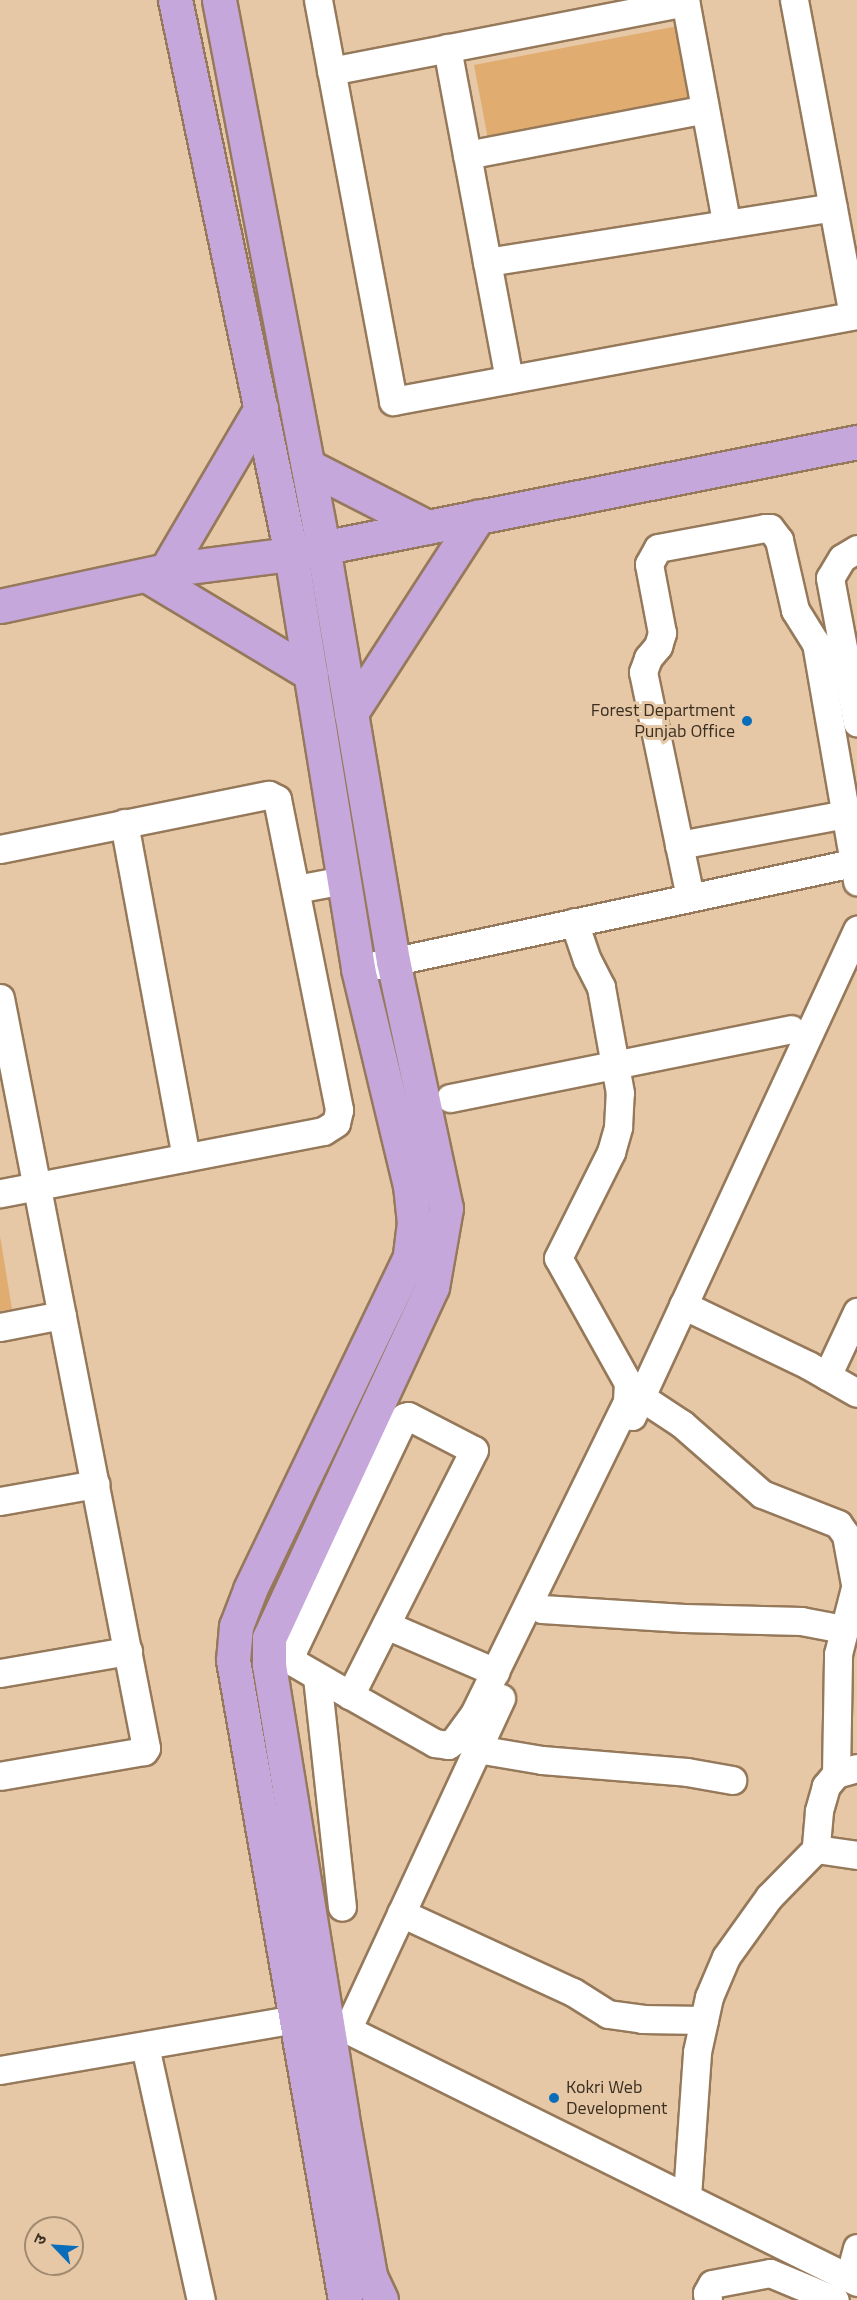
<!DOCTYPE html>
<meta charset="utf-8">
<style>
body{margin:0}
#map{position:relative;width:857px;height:2300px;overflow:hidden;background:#e6c8a6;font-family:"Titillium Web","Noto Sans Devanagari",sans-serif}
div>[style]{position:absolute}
.green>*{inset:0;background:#e0ac70}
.roads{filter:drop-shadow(2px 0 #95795a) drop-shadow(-2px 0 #95795a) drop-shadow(0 2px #95795a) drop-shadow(0 -2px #95795a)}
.minor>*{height:27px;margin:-13.5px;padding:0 13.5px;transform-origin:13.5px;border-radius:13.5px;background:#fff}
.major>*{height:33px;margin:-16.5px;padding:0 16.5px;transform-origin:16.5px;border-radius:16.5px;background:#c6a7dc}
.dots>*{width:16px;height:16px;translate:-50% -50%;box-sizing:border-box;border:3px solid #e6c8a6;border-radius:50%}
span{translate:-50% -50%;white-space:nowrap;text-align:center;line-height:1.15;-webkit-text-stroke:6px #e6c8a6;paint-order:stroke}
.poi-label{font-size:18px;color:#3b2f22}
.right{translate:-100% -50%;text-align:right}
.left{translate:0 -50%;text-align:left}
.north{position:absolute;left:24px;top:2216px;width:60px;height:60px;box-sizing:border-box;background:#e6c8a6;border:2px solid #a28b71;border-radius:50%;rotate:295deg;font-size:16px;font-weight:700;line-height:24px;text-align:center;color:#3b2f22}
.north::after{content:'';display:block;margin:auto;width:21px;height:27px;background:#096db9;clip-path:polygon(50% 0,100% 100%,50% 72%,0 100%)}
</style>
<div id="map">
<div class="green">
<i style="clip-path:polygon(678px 26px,692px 100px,488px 139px,474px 65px)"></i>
<i style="clip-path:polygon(0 1236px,12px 1309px,0 1311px)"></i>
</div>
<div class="roads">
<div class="minor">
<i style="left:318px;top:0;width:408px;rotate:79.4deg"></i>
<i style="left:393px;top:401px;width:472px;rotate:-10.5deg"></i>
<i style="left:685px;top:0;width:226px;rotate:79.5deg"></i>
<i style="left:794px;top:0;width:320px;rotate:79.4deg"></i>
<i style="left:447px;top:48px;width:337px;rotate:79.4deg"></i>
<i style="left:331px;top:71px;width:361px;rotate:-11deg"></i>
<i style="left:467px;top:155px;width:242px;rotate:-10.9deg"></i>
<i style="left:487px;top:262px;width:350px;rotate:-9deg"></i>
<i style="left:857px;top:549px;width:17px;rotate:149deg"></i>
<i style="left:842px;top:558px;width:23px;rotate:121deg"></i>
<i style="left:830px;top:578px;width:147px;rotate:79.4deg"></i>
<i style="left:124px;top:823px;width:340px;rotate:79.5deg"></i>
<i style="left:679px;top:845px;width:170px;rotate:-10.5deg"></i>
<i style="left:0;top:849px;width:274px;rotate:-11.4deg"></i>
<i style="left:269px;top:795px;width:9px;rotate:27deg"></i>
<i style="left:277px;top:799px;width:317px;rotate:78.7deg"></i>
<i style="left:339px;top:1110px;width:13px;rotate:103deg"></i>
<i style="left:336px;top:1123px;width:15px;rotate:148deg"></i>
<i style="left:323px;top:1131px;width:329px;rotate:169.1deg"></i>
<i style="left:296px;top:889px;width:49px;rotate:-10.6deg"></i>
<i style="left:690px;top:897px;width:230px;rotate:-101.8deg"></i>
<i style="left:643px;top:672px;width:15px;rotate:-70deg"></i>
<i style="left:648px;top:658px;width:16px;rotate:-50deg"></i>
<i style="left:658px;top:646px;width:14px;rotate:-73deg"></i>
<i style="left:662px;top:633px;width:70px;rotate:-100.7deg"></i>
<i style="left:649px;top:564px;width:18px;rotate:-61deg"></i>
<i style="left:658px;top:548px;width:109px;rotate:-10.6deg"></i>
<i style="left:765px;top:528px;width:5px"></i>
<i style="left:770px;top:528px;width:15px;rotate:53deg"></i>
<i style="left:779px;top:540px;width:72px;rotate:77.1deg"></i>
<i style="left:795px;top:610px;width:39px;rotate:58deg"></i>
<i style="left:816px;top:643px;width:242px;rotate:80.2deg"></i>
<i style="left:358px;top:969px;width:510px;rotate:-12.1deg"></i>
<i style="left:0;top:998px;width:764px;rotate:78.98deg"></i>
<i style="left:146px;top:1748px;width:4px;rotate:124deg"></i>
<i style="left:144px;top:1751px;width:146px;rotate:170.2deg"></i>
<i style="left:450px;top:1098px;width:348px;rotate:-11.4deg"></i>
<i style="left:683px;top:1305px;width:139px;rotate:25.6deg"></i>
<i style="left:808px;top:1365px;width:56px;rotate:29.7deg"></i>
<i style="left:0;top:1327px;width:63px;rotate:-11deg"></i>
<i style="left:827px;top:1376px;width:71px;rotate:-64.9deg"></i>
<i style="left:641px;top:1397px;width:49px;rotate:33.4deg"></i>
<i style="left:682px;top:1424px;width:106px;rotate:41.2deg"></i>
<i style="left:762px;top:1494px;width:82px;rotate:21.5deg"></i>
<i style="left:838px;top:1524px;width:14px;rotate:54deg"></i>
<i style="left:846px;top:1535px;width:50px;rotate:79.6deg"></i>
<i style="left:632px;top:1416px;width:536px;rotate:-65.16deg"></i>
<i style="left:0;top:1501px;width:97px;rotate:-10.1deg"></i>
<i style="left:542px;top:1609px;width:142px;rotate:3.6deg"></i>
<i style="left:684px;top:1618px;width:117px;rotate:1.5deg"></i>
<i style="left:801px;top:1621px;width:43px;rotate:10.8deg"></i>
<i style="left:386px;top:1625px;width:119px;rotate:23.3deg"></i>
<i style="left:0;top:1673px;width:130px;rotate:-9.8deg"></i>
<i style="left:317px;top:1677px;width:231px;rotate:83.8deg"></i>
<i style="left:350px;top:1695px;width:66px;rotate:-149.9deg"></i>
<i style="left:293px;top:1662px;width:12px;rotate:-90deg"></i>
<i style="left:293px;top:1650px;width:258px;rotate:-64.5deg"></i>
<i style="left:404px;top:1417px;width:4px;rotate:-14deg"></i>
<i style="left:408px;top:1416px;width:74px;rotate:27.3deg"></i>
<i style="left:474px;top:1450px;width:275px;rotate:116.8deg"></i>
<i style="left:350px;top:1695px;width:98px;rotate:29.5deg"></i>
<i style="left:435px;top:1743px;width:13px;rotate:9deg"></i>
<i style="left:448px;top:1745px;width:9px;rotate:-36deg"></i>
<i style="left:455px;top:1740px;width:32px;rotate:-54deg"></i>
<i style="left:474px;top:1714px;width:348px;rotate:-63.9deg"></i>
<i style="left:627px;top:1401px;width:18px;rotate:-87deg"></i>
<i style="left:628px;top:1383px;width:143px;rotate:-119.2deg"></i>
<i style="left:558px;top:1258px;width:119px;rotate:-63.4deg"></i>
<i style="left:611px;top:1152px;width:26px;rotate:-74deg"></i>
<i style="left:618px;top:1127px;width:34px;rotate:-87deg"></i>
<i style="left:620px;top:1093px;width:108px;rotate:-100.2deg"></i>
<i style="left:601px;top:987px;width:30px;rotate:-117deg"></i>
<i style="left:587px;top:960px;width:40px;rotate:-108.9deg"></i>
<i style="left:477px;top:1749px;width:66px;rotate:9.6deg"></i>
<i style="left:542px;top:1760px;width:145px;rotate:4.7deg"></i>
<i style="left:687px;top:1772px;width:46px;rotate:10.1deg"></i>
<i style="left:857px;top:1768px;width:22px;rotate:164deg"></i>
<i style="left:836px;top:1774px;width:16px;rotate:130deg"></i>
<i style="left:826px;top:1786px;width:26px;rotate:106deg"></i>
<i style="left:819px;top:1811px;width:38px;rotate:95deg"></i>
<i style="left:816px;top:1849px;width:41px;rotate:8.3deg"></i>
<i style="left:836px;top:1774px;width:120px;rotate:-89deg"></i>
<i style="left:838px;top:1654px;width:76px;rotate:-75.6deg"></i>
<i style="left:401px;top:1913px;width:189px;rotate:24.7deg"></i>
<i style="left:573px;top:1992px;width:41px;rotate:32.2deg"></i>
<i style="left:608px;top:2014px;width:34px;rotate:8deg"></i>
<i style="left:642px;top:2019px;width:62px;rotate:0.9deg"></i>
<i style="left:347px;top:2030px;width:366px;rotate:-65.1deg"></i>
<i style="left:145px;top:2046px;width:260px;rotate:77.6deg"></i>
<i style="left:0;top:2070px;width:300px;rotate:-9.8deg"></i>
<i style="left:296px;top:2019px;width:32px;rotate:2deg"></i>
<i style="left:328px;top:2020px;width:590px;rotate:26.35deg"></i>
<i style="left:687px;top:2196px;width:144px;rotate:-86deg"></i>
<i style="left:697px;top:2052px;width:56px;rotate:-77.7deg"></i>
<i style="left:709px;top:1997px;width:43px;rotate:-67deg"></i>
<i style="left:726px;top:1957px;width:74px;rotate:-54.4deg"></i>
<i style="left:769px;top:1897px;width:67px;rotate:-45.6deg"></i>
<i style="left:849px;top:2278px;width:31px;rotate:-75deg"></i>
<i style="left:708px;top:2300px;width:7px;rotate:-98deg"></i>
<i style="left:707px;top:2293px;width:10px;rotate:-61deg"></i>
<i style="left:712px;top:2284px;width:59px;rotate:-10.7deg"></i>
<i style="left:770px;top:2273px;width:70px;rotate:22.6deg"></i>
</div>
<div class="major">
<i style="left:175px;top:0;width:566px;rotate:78.17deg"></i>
<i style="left:291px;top:554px;width:420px;rotate:80.8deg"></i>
<i style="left:358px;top:969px;width:222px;rotate:76.5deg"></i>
<i style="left:410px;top:1185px;width:37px;rotate:84deg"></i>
<i style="left:414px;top:1222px;width:35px;rotate:97deg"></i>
<i style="left:410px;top:1257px;width:369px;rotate:115.7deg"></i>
<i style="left:250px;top:1590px;width:39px;rotate:111deg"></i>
<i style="left:236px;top:1626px;width:34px;rotate:95deg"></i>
<i style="left:233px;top:1660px;width:650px;rotate:80.07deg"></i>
<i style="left:219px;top:0;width:557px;rotate:79.23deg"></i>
<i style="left:323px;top:547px;width:420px;rotate:80.4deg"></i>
<i style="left:393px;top:961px;width:253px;rotate:77.9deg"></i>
<i style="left:446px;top:1208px;width:80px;rotate:100deg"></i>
<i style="left:432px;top:1287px;width:387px;rotate:114.9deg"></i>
<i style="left:269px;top:1638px;width:27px;rotate:90deg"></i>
<i style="left:269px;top:1665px;width:452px;rotate:80.8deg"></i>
<i style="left:341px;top:2111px;width:168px;rotate:80deg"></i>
<i style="left:370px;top:2276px;width:26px;rotate:65deg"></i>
<i style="left:308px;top:466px;width:134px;rotate:27.1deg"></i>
<i style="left:166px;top:570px;width:188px;rotate:-59.6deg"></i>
<i style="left:148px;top:576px;width:190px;rotate:31deg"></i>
<i style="left:0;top:606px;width:170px;rotate:-12.2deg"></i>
<i style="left:166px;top:570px;width:126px;rotate:-7.3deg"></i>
<i style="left:291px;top:554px;width:577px;rotate:-11.19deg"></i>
<i style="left:351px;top:713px;width:234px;rotate:-57.1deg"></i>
</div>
</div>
<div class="dots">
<i style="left:747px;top:721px;background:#096db9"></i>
<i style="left:554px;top:2098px;background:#096db9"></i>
</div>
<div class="poi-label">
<span class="right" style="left:735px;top:721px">Forest Department<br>Punjab Office</span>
<span class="left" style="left:566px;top:2098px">Kokri Web<br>Development</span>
</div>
<div class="north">उ</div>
</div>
